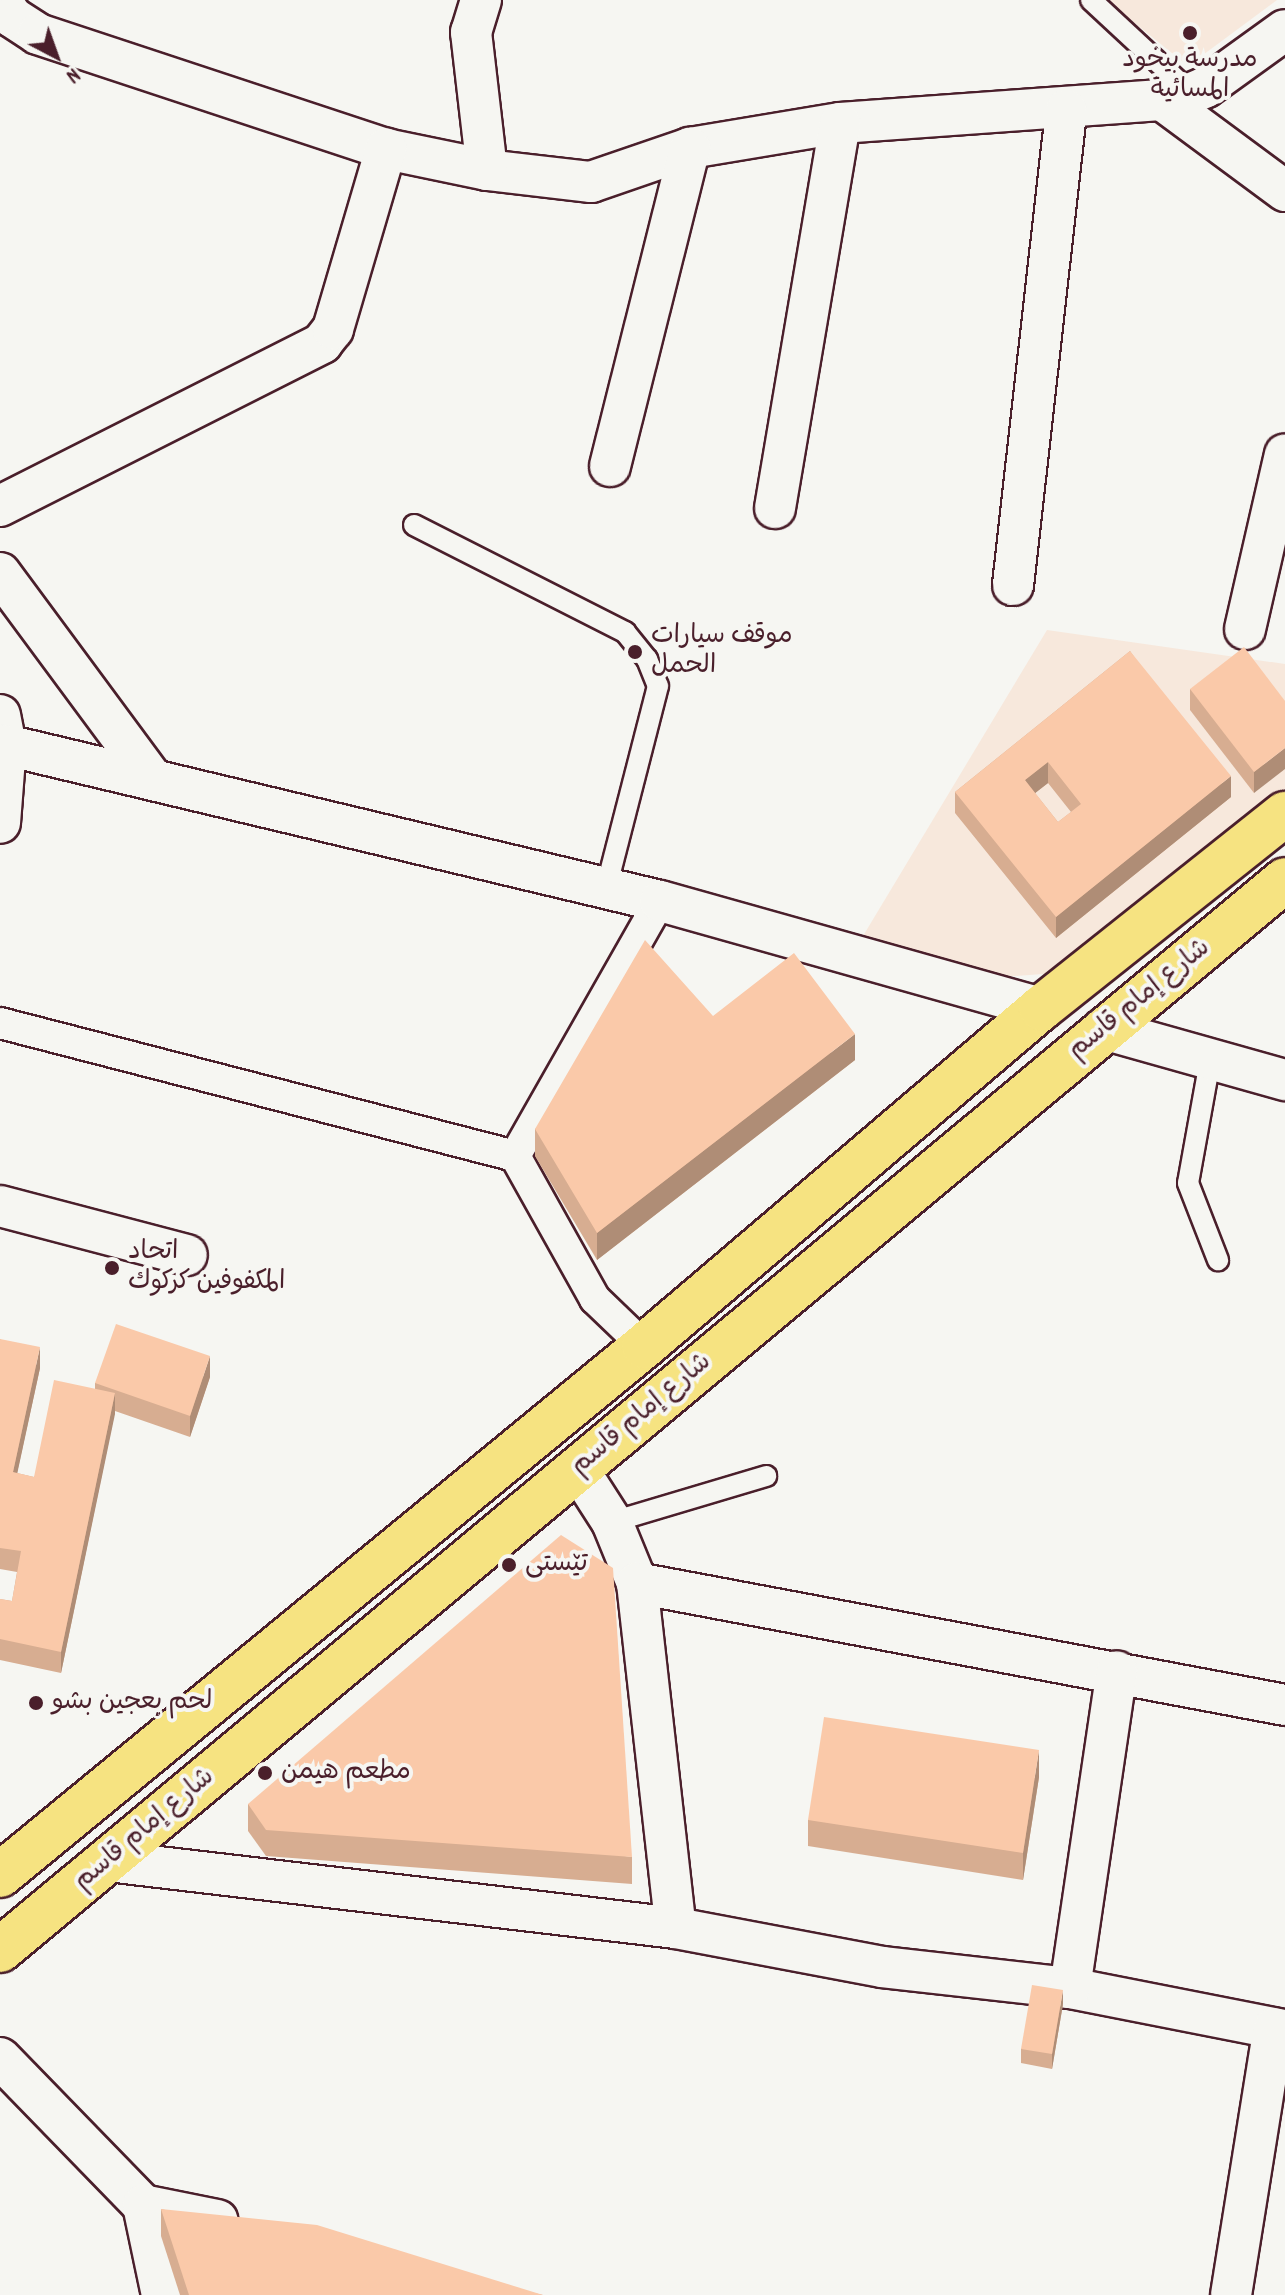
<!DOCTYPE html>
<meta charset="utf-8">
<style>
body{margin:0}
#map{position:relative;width:1285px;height:2295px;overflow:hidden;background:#f6f6f2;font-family:Dekko,"Playpen Sans Arabic",sans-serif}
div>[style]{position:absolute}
.built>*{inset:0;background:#f7e8dc}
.roads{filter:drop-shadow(2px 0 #4a1f2b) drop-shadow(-2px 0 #4a1f2b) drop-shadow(0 2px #4a1f2b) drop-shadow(0 -2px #4a1f2b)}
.service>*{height:20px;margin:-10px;padding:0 10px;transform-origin:10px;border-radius:10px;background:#f6f6f2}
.pedestrian>*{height:30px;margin:-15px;padding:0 15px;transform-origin:15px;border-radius:15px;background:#f6f6f2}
.minor>*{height:40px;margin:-20px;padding:0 20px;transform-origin:20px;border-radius:20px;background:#f6f6f2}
.primary>*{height:44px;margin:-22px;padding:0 22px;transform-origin:22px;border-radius:22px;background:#f6e381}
.wall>*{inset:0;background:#d7ad91}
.shaded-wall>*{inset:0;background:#af8d76}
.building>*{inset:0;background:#fac9a9}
.dots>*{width:22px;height:22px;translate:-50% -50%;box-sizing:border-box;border:4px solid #f6f6f2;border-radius:50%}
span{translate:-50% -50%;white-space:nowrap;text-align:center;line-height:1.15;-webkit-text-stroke:8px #f6f6f2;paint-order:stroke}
.poi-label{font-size:26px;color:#4a1f2b}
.left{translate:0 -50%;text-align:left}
.street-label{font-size:26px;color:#4a1f2b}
.north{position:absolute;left:16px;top:16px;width:80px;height:80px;-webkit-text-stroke:6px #f6f6f2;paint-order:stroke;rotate:139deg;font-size:22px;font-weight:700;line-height:32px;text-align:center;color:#4a1f2b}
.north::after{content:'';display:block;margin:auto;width:28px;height:36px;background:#4a1f2b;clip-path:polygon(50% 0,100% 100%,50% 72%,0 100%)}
</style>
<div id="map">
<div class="built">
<i style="clip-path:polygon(1106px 0,1277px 0,1188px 66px)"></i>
<i style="clip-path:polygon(1047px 630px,1285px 664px,1285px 789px,1056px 973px,1001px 977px,863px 936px)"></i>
</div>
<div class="roads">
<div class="service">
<i style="left:1091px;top:0;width:138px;rotate:42.9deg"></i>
<i style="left:414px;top:525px;width:237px;rotate:26.9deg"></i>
<i style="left:625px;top:632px;width:35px;rotate:51deg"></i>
<i style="left:647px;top:659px;width:29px;rotate:68deg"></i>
<i style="left:658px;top:686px;width:210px;rotate:104.4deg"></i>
<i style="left:1210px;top:1061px;width:124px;rotate:100.2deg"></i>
<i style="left:1188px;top:1183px;width:83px;rotate:68.7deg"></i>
<i style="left:612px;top:1522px;width:161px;rotate:-16.6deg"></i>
</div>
<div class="pedestrian">
<i style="left:0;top:1023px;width:532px;rotate:14.48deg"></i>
<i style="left:644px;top:1346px;width:68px;rotate:-136.2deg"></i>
<i style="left:595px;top:1299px;width:164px;rotate:-119.2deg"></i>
<i style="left:515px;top:1156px;width:293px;rotate:-60.4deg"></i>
</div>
<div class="minor">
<i style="left:1px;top:0;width:20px;rotate:57deg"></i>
<i style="left:12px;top:17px;width:31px;rotate:33deg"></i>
<i style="left:38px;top:34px;width:367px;rotate:18.3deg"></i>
<i style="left:386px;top:149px;width:103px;rotate:11.7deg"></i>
<i style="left:487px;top:170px;width:105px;rotate:6.6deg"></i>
<i style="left:591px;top:182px;width:105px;rotate:-19deg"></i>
<i style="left:690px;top:148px;width:152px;rotate:-9.5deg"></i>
<i style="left:840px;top:123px;width:339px;rotate:-4.1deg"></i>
<i style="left:1178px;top:99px;width:30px;rotate:-23deg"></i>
<i style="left:1206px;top:87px;width:97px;rotate:-35.8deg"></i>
<i style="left:481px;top:0;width:34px;rotate:107deg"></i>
<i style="left:471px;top:32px;width:139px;rotate:83.4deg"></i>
<i style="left:1162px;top:100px;width:153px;rotate:36.5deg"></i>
<i style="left:610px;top:466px;width:328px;rotate:-75.9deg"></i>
<i style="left:0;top:506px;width:361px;rotate:-26.8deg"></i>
<i style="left:322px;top:343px;width:18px;rotate:-52deg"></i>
<i style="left:333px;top:329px;width:188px;rotate:-73.6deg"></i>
<i style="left:775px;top:508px;width:390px;rotate:-80.4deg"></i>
<i style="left:0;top:573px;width:257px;rotate:53.5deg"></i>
<i style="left:1013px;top:585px;width:478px;rotate:-83.6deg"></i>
<i style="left:1245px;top:629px;width:179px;rotate:-77.1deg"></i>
<i style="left:0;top:715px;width:31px;rotate:79deg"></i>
<i style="left:6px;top:745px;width:78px;rotate:94.4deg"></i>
<i style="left:6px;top:745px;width:672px;rotate:13.42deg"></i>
<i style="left:660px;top:901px;width:396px;rotate:15.7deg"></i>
<i style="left:1103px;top:1029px;width:189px;rotate:15.7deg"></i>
<i style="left:0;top:1206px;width:193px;rotate:14.7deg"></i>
<i style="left:578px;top:1469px;width:63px;rotate:57.3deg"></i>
<i style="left:612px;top:1522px;width:66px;rotate:67.7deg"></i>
<i style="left:637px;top:1583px;width:347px;rotate:83.6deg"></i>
<i style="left:637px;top:1583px;width:659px;rotate:10.66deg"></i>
<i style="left:108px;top:1861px;width:572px;rotate:6.73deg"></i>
<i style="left:676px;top:1928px;width:210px;rotate:10.7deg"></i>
<i style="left:882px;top:1967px;width:189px;rotate:6.4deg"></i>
<i style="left:1070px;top:1988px;width:219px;rotate:11.1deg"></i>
<i style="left:1070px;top:1988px;width:320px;rotate:-81.6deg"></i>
<i style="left:0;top:2058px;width:205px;rotate:45.8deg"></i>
<i style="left:143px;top:2205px;width:76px;rotate:11.5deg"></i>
<i style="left:143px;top:2205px;width:92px;rotate:78.1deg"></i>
<i style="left:1231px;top:2295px;width:270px;rotate:-80.9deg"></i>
</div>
<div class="primary">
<i style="left:0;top:1875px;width:833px;rotate:-39.4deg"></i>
<i style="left:644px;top:1346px;width:521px;rotate:-40.41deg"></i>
<i style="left:1041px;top:1008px;width:312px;rotate:-38.5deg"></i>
<i style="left:0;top:1950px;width:1672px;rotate:-39.78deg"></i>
</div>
</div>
<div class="wall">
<i style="clip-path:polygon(evenodd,1130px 651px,1231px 797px,1056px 938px,955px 813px,955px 792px,1130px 651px,1048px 783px,1071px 812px,1058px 822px,1035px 793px,1048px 783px)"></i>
<i style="clip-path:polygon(1190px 689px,1285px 701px,1254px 793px,1190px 710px)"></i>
<i style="clip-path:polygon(713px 1016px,855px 1060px,597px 1260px,535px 1156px,535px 1129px)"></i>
<i style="clip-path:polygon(0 1339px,40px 1368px,17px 1473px,34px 1477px,95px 1389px,95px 1383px,210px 1377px,190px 1437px,115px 1411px,61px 1673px,0 1660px,0 1599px,12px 1601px,17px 1572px,0 1569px)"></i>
<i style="clip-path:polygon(1039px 1777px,1023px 1880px,808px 1846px,808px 1820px)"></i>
<i style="clip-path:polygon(248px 1804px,632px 1857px,632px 1884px,266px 1856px,248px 1831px)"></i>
<i style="clip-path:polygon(1063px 2004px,1052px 2069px,1021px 2063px,1021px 2049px)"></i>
<i style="clip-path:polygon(161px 2209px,543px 2295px,180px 2295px,161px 2236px)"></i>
</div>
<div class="shaded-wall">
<i style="clip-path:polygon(1285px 748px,1285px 769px,1254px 793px,1254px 772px)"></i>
<i style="clip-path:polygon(1048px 762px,1048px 783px,1025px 801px,1025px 780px)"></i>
<i style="clip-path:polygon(1231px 776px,1231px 797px,1056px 938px,1056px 917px)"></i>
<i style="clip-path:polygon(855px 1034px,855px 1060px,597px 1260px,597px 1233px)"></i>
<i style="clip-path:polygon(40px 1347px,40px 1368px,13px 1493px,13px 1472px)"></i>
<i style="clip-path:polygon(210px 1356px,210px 1377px,190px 1437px,190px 1416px)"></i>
<i style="clip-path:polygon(115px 1393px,115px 1414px,61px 1673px,61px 1652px)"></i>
<i style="clip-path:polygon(1039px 1750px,1039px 1777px,1023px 1880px,1023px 1853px)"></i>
<i style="clip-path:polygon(1063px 1990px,1063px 2004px,1052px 2069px,1052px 2054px)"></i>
</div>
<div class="building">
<i style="clip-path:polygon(1244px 647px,1285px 701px,1285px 748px,1254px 772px,1190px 689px)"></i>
<i style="clip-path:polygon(evenodd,1130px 651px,1231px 776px,1056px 917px,955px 792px,1130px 651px,1048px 762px,1081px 804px,1058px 822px,1025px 780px,1048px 762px)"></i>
<i style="clip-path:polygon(645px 940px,713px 1016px,794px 953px,855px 1034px,597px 1233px,535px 1129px)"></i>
<i style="clip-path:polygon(116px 1324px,210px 1356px,190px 1416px,95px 1383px)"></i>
<i style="clip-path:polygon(0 1339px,40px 1347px,13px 1472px,34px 1477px,54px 1380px,115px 1393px,61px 1652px,0 1639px,0 1599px,12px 1601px,21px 1551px,0 1548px)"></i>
<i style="clip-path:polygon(561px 1535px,613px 1568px,632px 1857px,266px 1830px,248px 1804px)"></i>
<i style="clip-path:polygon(824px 1717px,1039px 1750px,1023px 1853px,808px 1820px)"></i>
<i style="clip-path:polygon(1032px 1985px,1063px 1990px,1052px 2054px,1021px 2049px)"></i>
<i style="clip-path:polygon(161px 2209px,317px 2225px,543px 2295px,189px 2295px)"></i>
</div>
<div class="dots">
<i style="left:1190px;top:33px;background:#4a1f2b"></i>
<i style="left:635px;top:652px;background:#4a1f2b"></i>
<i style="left:112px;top:1268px;background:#4a1f2b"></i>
<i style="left:509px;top:1565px;background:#4a1f2b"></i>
<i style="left:36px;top:1703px;background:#4a1f2b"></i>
<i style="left:265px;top:1773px;background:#4a1f2b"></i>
</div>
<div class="poi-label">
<span style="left:1190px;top:76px">مدرسة بيخود<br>المسائية</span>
<span class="left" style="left:651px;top:652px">موقف سيارات<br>الحمل</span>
<span class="left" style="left:128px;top:1268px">اتحاد<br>المكفوفين كركوك</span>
<span class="left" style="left:525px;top:1565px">تێستی</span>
<span class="left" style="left:52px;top:1703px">لحم بعجين بشو</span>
<span class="left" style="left:281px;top:1773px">مطعم هيمن</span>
</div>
<div class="street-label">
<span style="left:1140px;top:1000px;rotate:-39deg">شارع إمام قاسم</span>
<span style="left:642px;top:1415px;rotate:-40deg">شارع إمام قاسم</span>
<span style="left:145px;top:1830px;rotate:-40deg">شارع إمام قاسم</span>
</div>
<div class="north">N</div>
</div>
